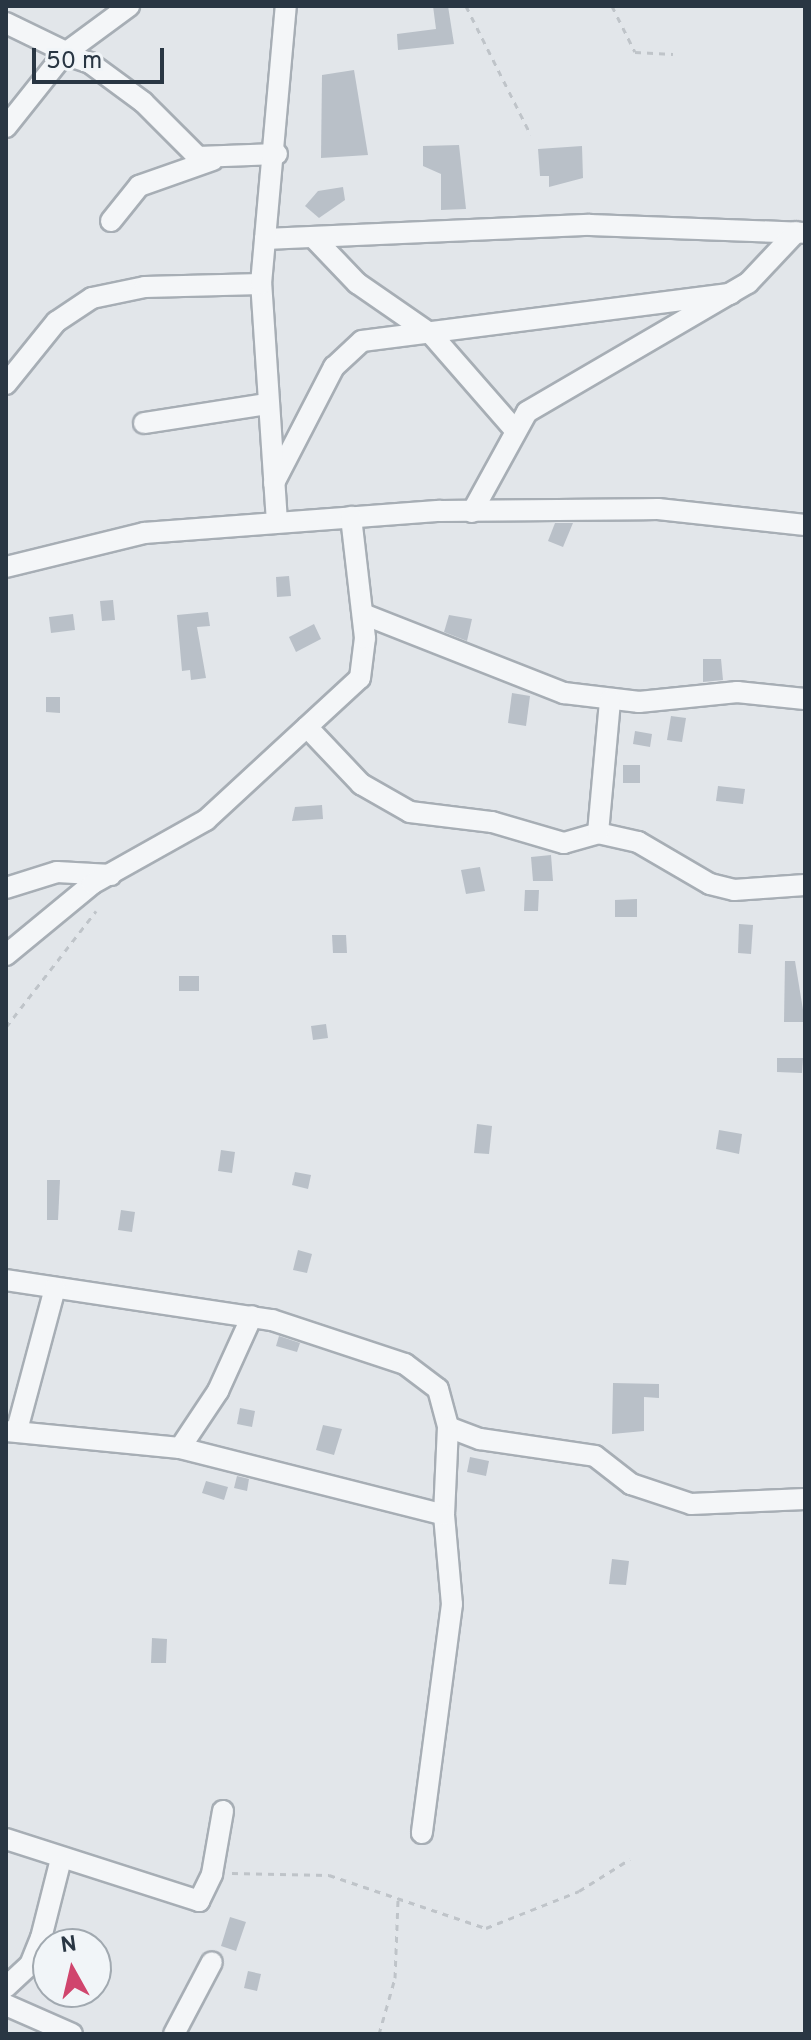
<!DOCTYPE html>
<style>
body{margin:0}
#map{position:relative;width:811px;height:2040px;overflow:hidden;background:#e2e6ea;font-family:Overpass,sans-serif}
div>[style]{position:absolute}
.building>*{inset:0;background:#b9c0c8}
.path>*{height:3px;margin-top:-1.5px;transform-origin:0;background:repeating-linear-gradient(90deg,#bfc4c9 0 6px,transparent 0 12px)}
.roads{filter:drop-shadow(2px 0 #a7aeb5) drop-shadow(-2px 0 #a7aeb5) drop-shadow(0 2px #a7aeb5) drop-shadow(0 -2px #a7aeb5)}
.street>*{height:20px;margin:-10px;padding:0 10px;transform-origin:10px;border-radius:10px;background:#f4f6f8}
span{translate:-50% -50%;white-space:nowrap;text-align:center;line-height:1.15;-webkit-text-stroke:7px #f1f5f8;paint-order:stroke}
.frame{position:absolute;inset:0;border:8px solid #293643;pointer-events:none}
.north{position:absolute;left:32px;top:1928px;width:80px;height:80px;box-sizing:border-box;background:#f1f5f8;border:2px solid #a1a9b0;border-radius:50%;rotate:352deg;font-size:22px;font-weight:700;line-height:32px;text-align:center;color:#293643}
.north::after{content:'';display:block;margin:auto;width:28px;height:36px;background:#d0456d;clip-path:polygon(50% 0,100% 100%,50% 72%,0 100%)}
.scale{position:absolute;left:32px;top:48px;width:132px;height:36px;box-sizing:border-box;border:4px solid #293643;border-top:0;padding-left:10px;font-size:24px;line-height:28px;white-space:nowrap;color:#293643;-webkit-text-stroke:6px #f1f5f8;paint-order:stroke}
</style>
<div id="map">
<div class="building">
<i style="clip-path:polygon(433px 6px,448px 6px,454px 44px,398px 50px,397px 34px,436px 29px)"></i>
<i style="clip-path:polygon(354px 70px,368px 155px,321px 158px,322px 75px)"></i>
<i style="clip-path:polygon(459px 145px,466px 209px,441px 210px,441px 174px,423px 166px,423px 146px)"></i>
<i style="clip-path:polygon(582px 146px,583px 178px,549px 187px,549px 176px,540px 176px,538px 149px)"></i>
<i style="clip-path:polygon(343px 187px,345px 200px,319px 218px,305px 206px,318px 191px)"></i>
<i style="clip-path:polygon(555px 523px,573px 523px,563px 547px,548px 541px)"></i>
<i style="clip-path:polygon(289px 576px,291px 596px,277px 597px,276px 577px)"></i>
<i style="clip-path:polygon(113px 600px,115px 620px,102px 621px,100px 601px)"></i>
<i style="clip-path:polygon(208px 612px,210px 626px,197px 627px,206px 678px,191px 680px,190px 670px,182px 671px,177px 615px)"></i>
<i style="clip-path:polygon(73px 614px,75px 630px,51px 633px,49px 617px)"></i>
<i style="clip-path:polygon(449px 615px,472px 619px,467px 641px,444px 632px)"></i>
<i style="clip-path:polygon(314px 624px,321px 639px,296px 652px,289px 637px)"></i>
<i style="clip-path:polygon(703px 659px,721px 659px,723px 680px,703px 682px)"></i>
<i style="clip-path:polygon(512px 693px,530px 696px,526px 726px,508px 723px)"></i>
<i style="clip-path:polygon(46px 697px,60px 697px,60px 713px,46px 712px)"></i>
<i style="clip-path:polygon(671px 716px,686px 718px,682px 742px,667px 740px)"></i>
<i style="clip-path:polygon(635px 731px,652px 734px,650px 747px,633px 744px)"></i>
<i style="clip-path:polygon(623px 765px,640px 765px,640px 783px,623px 783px)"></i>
<i style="clip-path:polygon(718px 786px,745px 789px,743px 804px,716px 801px)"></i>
<i style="clip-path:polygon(322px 805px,323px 819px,292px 821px,295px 807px)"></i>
<i style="clip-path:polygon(551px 855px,553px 881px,533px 881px,531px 857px)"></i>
<i style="clip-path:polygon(480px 867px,485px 891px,466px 894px,461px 870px)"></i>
<i style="clip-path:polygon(525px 890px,539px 890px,538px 911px,524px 911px)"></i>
<i style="clip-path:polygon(637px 899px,637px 917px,615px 917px,615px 900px)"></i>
<i style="clip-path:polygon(739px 924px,753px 925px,751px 954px,738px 953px)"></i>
<i style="clip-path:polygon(332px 935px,346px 935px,347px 953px,333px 953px)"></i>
<i style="clip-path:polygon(785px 961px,795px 961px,805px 1022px,784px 1022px)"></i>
<i style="clip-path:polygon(179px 976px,199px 976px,199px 991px,179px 991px)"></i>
<i style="clip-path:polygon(326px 1024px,328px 1038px,313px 1040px,311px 1026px)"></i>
<i style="clip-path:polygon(777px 1058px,803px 1058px,802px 1073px,777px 1072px)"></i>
<i style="clip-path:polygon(477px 1124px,492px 1126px,489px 1154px,474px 1153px)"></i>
<i style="clip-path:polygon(719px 1130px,742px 1134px,739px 1154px,716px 1149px)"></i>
<i style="clip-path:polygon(221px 1150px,235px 1152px,232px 1173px,218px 1171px)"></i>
<i style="clip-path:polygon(295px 1172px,311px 1175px,308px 1189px,292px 1185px)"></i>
<i style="clip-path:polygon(47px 1180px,60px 1180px,58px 1220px,47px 1220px)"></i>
<i style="clip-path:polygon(121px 1210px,135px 1212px,132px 1232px,118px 1230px)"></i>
<i style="clip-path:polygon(298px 1250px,312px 1254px,307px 1273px,293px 1270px)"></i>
<i style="clip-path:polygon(279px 1336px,300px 1343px,297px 1352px,276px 1346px)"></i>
<i style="clip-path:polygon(613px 1383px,659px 1384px,659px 1398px,644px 1397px,644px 1431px,612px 1434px)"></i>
<i style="clip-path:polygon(240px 1408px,255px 1411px,252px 1427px,237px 1424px)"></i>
<i style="clip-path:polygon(323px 1425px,342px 1429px,334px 1455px,316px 1450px)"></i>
<i style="clip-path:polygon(470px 1457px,489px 1461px,486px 1476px,467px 1472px)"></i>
<i style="clip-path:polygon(237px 1476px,249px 1479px,247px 1491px,234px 1488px)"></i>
<i style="clip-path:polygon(206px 1481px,228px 1487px,224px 1500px,202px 1493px)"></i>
<i style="clip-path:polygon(612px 1559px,629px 1561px,626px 1585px,609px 1584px)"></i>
<i style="clip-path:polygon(152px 1638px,167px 1639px,166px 1663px,151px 1663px)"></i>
<i style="clip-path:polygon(230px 1917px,246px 1922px,236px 1951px,221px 1946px)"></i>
<i style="clip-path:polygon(248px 1971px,261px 1974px,257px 1991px,244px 1988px)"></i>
</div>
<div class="path">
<i style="left:466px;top:6px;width:144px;rotate:63.3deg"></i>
<i style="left:612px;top:6px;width:51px;rotate:63.4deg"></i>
<i style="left:635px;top:52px;width:38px;rotate:3deg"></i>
<i style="left:6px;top:1027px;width:147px;rotate:-52.2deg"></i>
<i style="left:232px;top:1873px;width:97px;rotate:1.2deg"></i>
<i style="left:329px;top:1875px;width:166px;rotate:18.7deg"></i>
<i style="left:486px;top:1928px;width:100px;rotate:-21.7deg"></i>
<i style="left:579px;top:1891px;width:60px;rotate:-32.1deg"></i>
<i style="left:379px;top:2034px;width:58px;rotate:-74.1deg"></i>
<i style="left:395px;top:1978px;width:78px;rotate:-87.8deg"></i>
</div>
<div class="roads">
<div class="street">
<i style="left:6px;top:23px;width:67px;rotate:25.8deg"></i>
<i style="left:64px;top:54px;width:28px;rotate:19deg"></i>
<i style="left:90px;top:63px;width:66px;rotate:36.3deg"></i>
<i style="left:143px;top:102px;width:78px;rotate:45deg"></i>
<i style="left:198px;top:157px;width:79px;rotate:-2.2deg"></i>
<i style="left:6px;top:127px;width:93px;rotate:-51.5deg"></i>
<i style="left:64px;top:54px;width:81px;rotate:-36.4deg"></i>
<i style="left:111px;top:221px;width:45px;rotate:-51.3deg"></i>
<i style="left:139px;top:186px;width:78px;rotate:-19.4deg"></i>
<i style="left:313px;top:237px;width:64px;rotate:46.3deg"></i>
<i style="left:357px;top:283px;width:91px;rotate:34.7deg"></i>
<i style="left:432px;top:335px;width:125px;rotate:48.9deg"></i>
<i style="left:265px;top:239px;width:325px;rotate:-2.5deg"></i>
<i style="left:590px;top:225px;width:215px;rotate:2.1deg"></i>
<i style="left:6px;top:384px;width:80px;rotate:-51.1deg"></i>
<i style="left:56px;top:322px;width:43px;rotate:-33.7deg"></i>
<i style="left:92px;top:298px;width:54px;rotate:-11.7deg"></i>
<i style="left:145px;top:287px;width:116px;rotate:-1.5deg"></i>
<i style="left:144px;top:423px;width:124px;rotate:-8.8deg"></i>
<i style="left:274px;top:483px;width:131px;rotate:-62.7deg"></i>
<i style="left:334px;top:367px;width:38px;rotate:-43deg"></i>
<i style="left:362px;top:341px;width:372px;rotate:-7.3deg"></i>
<i style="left:472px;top:512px;width:114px;rotate:-61.2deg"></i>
<i style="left:527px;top:412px;width:256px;rotate:-30.3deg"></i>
<i style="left:748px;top:283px;width:70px;rotate:-46.7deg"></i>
<i style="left:277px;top:522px;width:239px;rotate:-93.8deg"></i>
<i style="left:261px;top:284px;width:279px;rotate:-84.9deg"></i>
<i style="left:6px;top:567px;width:142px;rotate:-13.8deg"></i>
<i style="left:144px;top:533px;width:297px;rotate:-4.3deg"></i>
<i style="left:440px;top:511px;width:218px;rotate:-0.5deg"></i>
<i style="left:658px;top:509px;width:148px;rotate:6.2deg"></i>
<i style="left:363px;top:614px;width:216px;rotate:21.5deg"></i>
<i style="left:564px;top:693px;width:76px;rotate:6.8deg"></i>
<i style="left:639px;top:702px;width:99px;rotate:-5.8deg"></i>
<i style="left:737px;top:692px;width:68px;rotate:5.9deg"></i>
<i style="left:307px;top:727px;width:79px;rotate:46.5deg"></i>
<i style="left:361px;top:784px;width:56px;rotate:29.7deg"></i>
<i style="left:410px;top:812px;width:83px;rotate:7deg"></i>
<i style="left:492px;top:822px;width:75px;rotate:16.3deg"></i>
<i style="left:564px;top:843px;width:35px;rotate:-16deg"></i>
<i style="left:598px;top:833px;width:41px;rotate:12.7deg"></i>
<i style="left:638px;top:842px;width:83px;rotate:30.3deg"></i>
<i style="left:710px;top:884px;width:25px;rotate:14deg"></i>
<i style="left:734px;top:890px;width:71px;rotate:-4deg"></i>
<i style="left:598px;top:833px;width:134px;rotate:-84.8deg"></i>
<i style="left:6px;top:888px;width:53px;rotate:-17.4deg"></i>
<i style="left:57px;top:872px;width:54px;rotate:3.2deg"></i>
<i style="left:6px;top:955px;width:112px;rotate:-39.5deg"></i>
<i style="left:92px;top:884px;width:131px;rotate:-29.3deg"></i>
<i style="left:206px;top:820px;width:209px;rotate:-42.7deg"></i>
<i style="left:360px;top:678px;width:40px;rotate:-82.9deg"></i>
<i style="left:365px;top:638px;width:122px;rotate:-96.6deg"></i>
<i style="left:6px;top:1280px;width:269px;rotate:8.6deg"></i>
<i style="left:272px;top:1320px;width:140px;rotate:18.3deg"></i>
<i style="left:405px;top:1364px;width:41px;rotate:37.1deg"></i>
<i style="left:438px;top:1389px;width:39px;rotate:75deg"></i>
<i style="left:448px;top:1427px;width:88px;rotate:92.6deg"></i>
<i style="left:444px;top:1515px;width:89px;rotate:84.9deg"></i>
<i style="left:452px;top:1604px;width:231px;rotate:97.5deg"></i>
<i style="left:448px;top:1427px;width:34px;rotate:21deg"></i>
<i style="left:480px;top:1439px;width:116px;rotate:8.4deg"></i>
<i style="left:595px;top:1456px;width:46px;rotate:37.9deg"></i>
<i style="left:631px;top:1484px;width:63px;rotate:18.4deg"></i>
<i style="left:691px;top:1504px;width:114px;rotate:-2.5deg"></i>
<i style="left:17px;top:1430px;width:147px;rotate:-75deg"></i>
<i style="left:6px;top:1431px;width:175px;rotate:5.6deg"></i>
<i style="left:180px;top:1448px;width:272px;rotate:14.2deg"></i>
<i style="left:180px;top:1448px;width:69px;rotate:-56.3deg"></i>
<i style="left:218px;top:1391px;width:82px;rotate:-65.6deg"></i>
<i style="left:6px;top:1839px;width:203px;rotate:17.8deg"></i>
<i style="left:199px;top:1901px;width:30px;rotate:-64deg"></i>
<i style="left:212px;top:1874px;width:64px;rotate:-80.1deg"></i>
<i style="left:6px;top:1987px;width:33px;rotate:-43deg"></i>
<i style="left:30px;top:1965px;width:29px;rotate:-68deg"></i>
<i style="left:41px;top:1938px;width:81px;rotate:-75.8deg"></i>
<i style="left:6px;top:2005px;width:72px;rotate:23.7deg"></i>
<i style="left:174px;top:2034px;width:81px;rotate:-62.2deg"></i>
</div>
</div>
<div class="frame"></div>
<div class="north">N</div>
<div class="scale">50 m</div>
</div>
